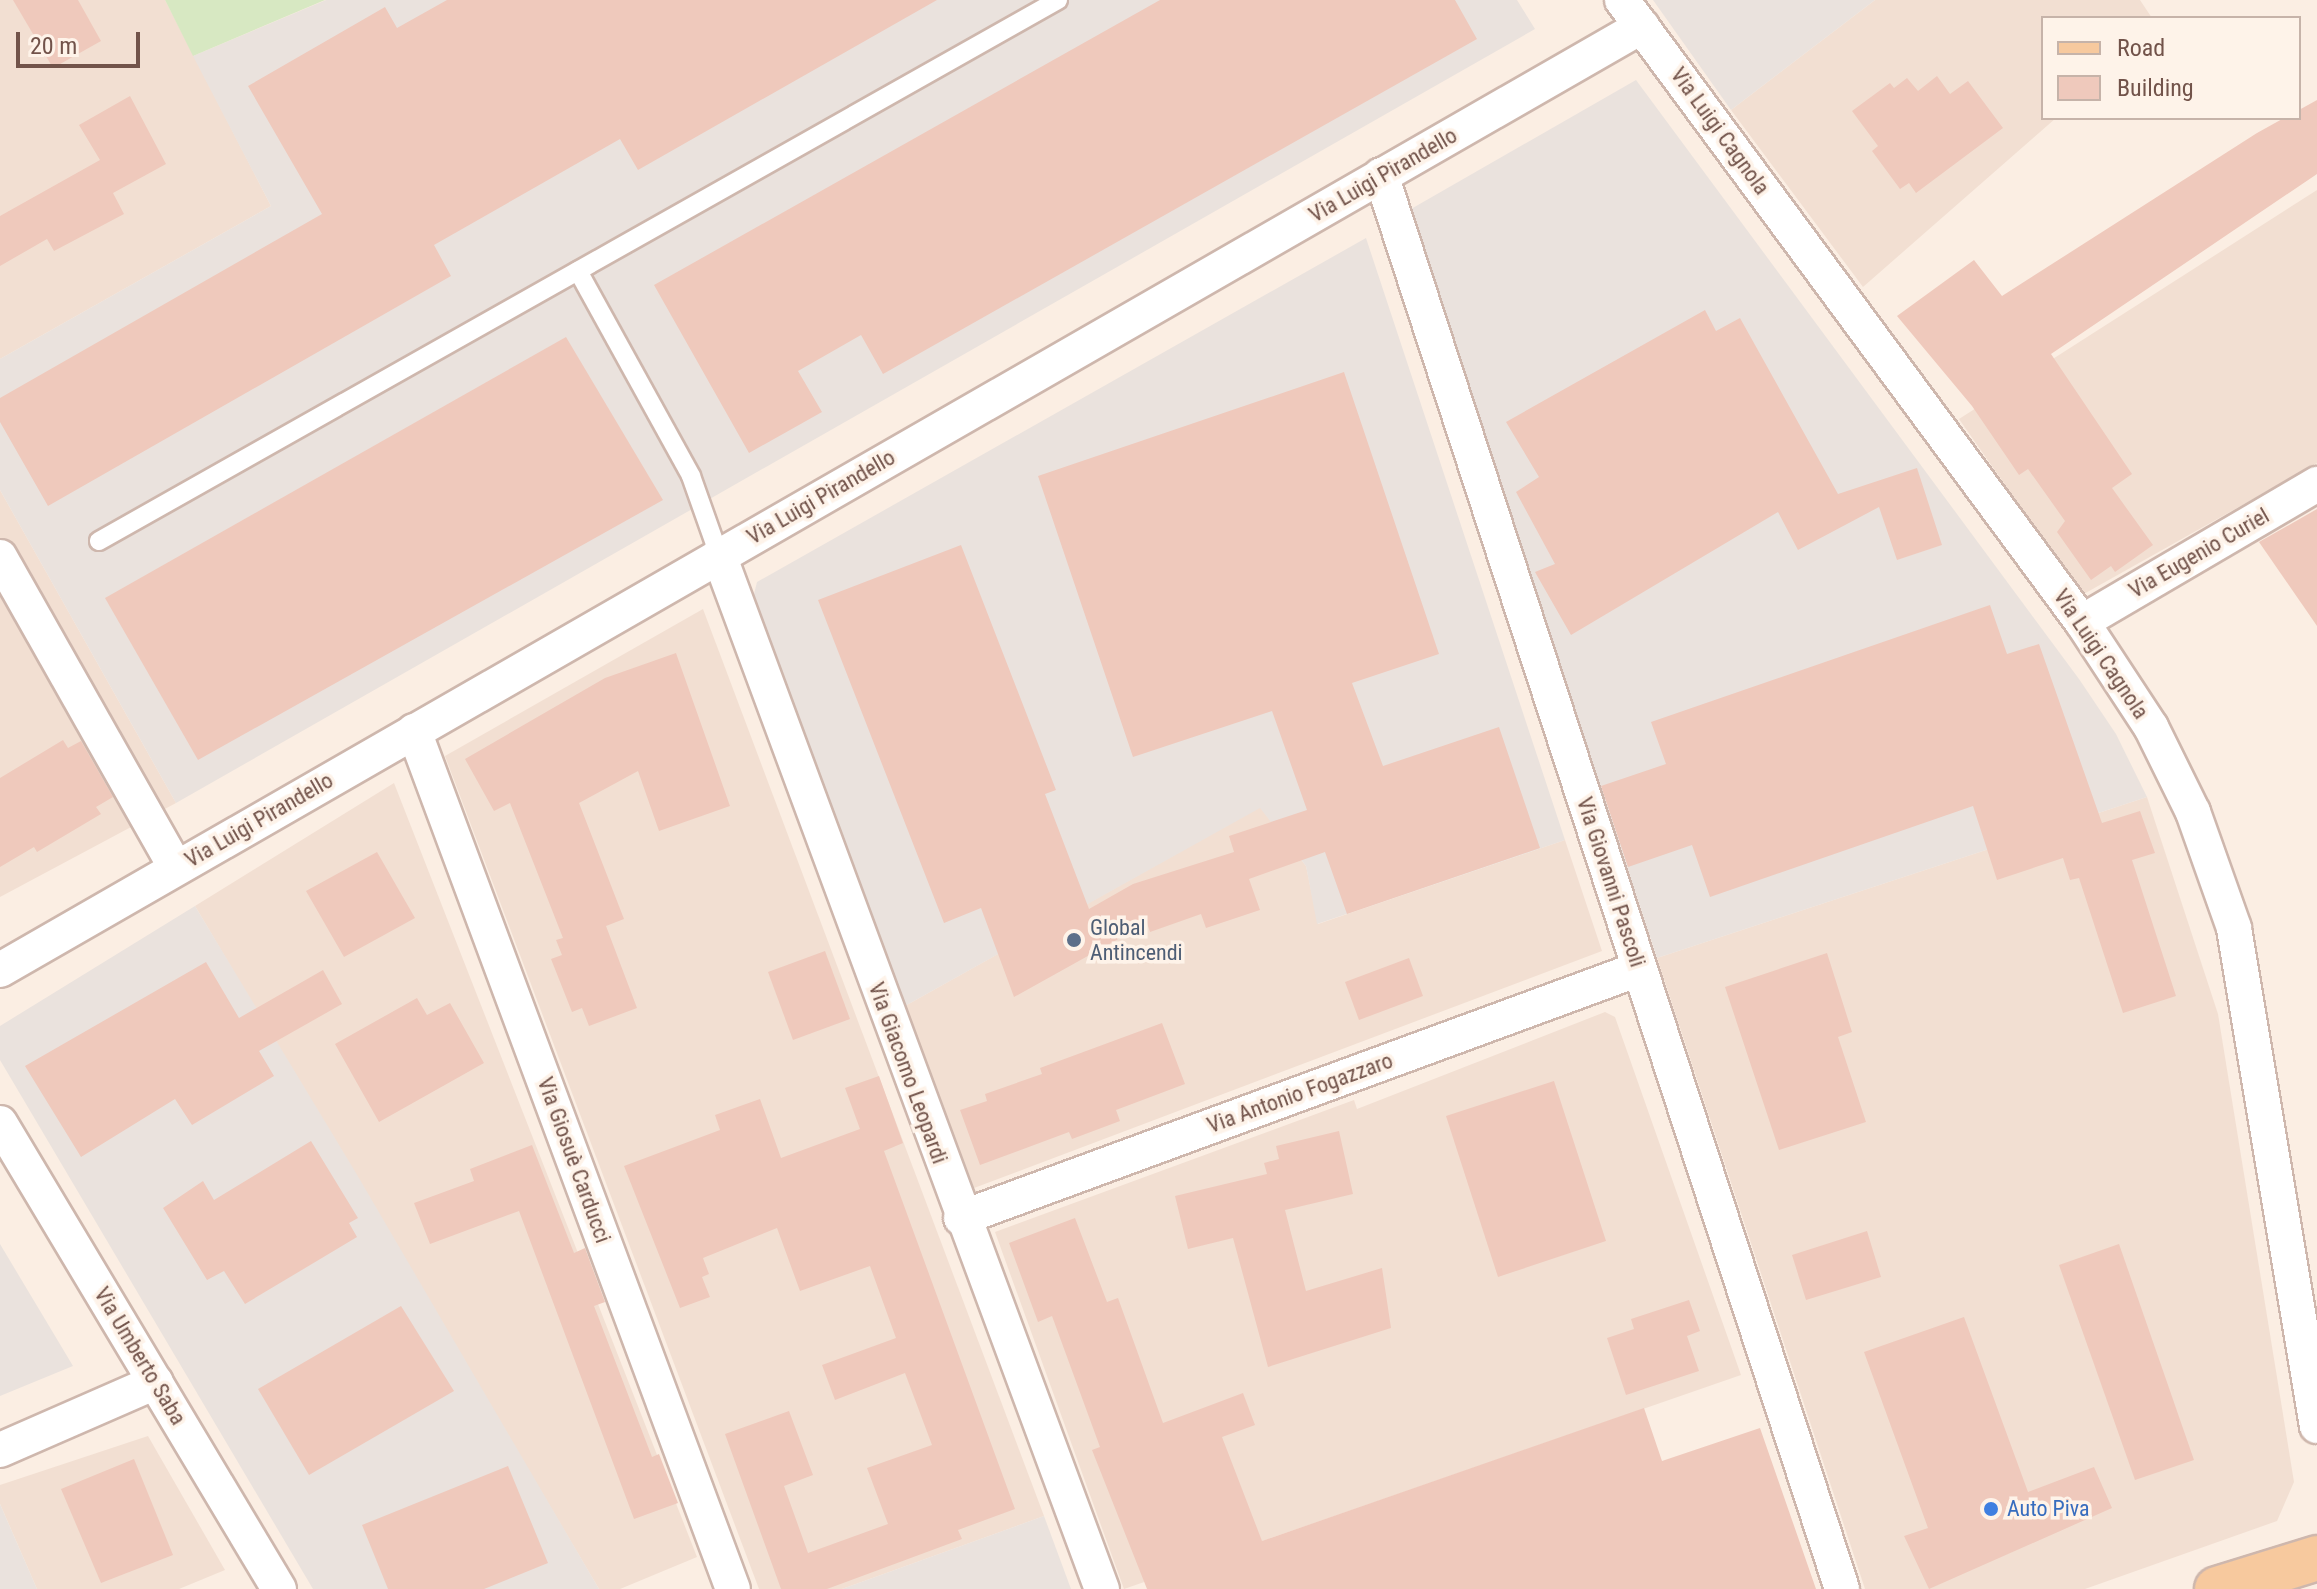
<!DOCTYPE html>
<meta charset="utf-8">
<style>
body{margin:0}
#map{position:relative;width:2317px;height:1589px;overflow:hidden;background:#fbeee3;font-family:"Roboto Condensed",sans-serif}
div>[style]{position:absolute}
.residential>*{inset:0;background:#f2dfd2}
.industrial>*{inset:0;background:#eae2dd}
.green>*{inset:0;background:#d7e8c2}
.building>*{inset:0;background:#efc9bc}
.roads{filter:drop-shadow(2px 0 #ceb7ad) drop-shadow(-2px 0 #ceb7ad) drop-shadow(0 2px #ceb7ad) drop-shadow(0 -2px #ceb7ad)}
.lane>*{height:18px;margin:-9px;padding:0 9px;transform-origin:9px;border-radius:9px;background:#fff}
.street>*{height:34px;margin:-17px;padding:0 17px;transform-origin:17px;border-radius:17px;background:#fff}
.primary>*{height:44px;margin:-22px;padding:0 22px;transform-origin:22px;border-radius:22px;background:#f7c99e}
.dots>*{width:22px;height:22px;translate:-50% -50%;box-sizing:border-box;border:4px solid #fef3e9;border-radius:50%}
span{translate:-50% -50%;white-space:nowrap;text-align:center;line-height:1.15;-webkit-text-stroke:7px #fef3e9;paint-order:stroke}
.street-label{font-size:22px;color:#72534a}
.service-label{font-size:22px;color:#4e5e75}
.left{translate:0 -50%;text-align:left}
.shop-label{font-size:22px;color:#366cbe}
.legend{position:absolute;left:2041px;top:16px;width:260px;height:104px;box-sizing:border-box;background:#fef3e9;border:2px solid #c6b3a9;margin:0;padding:10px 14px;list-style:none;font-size:24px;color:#72534a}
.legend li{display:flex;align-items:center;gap:16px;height:40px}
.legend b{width:40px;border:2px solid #c6b3a9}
.scale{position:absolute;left:16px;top:32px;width:124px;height:36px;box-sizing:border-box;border:4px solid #72534a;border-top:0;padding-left:10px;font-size:24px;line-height:28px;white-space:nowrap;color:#72534a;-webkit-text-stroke:6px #fef3e9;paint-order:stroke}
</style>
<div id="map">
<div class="residential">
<i style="clip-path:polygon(0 0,165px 0,271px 206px,0 359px)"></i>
<i style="clip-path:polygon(1875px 0,2140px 0,2152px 18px,2043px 18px,2043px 118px,2056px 118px,1863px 287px,1731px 110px)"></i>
<i style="clip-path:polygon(2317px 190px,2317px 463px,2082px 595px,1959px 419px)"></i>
<i style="clip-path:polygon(0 490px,176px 803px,0 897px)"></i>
<i style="clip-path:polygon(703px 609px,1044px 1516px,842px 1589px,759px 1589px,445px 756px)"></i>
<i style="clip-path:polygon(394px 783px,697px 1557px,620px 1589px,599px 1589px,195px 906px)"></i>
<i style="clip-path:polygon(2147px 797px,2218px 1014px,2294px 1482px,2277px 1521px,2085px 1589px,1865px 1589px,1657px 958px)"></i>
<i style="clip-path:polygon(1260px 807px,1306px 866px,1318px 924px,1565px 840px,1602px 951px,974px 1188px,905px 1006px)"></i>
<i style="clip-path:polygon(1605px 1012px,1615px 1017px,1741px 1375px,1124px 1589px,995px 1232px,1354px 1100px,1357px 1109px)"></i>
<i style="clip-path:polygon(148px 1436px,225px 1570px,179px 1589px,37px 1589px,0 1504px,0 1485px)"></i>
</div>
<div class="industrial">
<i style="clip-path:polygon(326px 0,1517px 0,1535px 29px,176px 803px,0 490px,0 359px,271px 206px,193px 56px)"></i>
<i style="clip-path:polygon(1653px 0,1875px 0,1731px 110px)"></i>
<i style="clip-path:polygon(1636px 80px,2079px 679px,2116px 734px,2147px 797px,1657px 958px,1411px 209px)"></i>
<i style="clip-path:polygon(1366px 238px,1565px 840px,1317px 924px,1306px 866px,1260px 808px,905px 1006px,759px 615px,753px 598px,757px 582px)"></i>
<i style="clip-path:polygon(195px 906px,356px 1173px,599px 1589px,313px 1589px,0 1060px,0 1026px)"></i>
<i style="clip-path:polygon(0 1244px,73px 1366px,0 1396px)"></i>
<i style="clip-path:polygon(0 1504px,37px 1589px,0 1589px)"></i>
<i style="clip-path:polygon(1044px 1516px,1071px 1589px,842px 1589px)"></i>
</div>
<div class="green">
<i style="clip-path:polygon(165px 0,325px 0,193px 56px)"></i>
</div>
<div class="building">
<i style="clip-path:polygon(13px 0,78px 0,101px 41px,53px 68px)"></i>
<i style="clip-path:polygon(447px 0,937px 0,638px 170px,620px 139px,434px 245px,451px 276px,48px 506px,0 422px,0 398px,322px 214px,248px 86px,385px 7px,397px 28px)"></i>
<i style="clip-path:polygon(1160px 0,1455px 0,1477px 39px,883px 374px,861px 335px,798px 371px,822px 412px,749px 453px,654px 285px)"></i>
<i style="clip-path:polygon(1937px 76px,1950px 94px,1968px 81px,2003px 128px,1916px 193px,1909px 183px,1900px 189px,1872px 151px,1878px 146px,1852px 111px,1890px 83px,1894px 88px,1907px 78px,1918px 91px)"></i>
<i style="clip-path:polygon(130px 96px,166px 164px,113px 193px,124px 214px,54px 251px,47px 239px,0 266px,0 216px,100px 160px,79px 125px)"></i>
<i style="clip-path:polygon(2317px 100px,2317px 174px,2051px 354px,2132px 474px,2112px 488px,2153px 545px,2115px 572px,2111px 566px,2091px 580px,2057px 532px,2065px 521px,2028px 469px,2019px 475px,1972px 406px,1897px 316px,1974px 260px,2002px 296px,2257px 133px,2284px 118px,2299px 118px,2299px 110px)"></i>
<i style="clip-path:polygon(1705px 310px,1716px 331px,1740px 318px,1838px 494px,1917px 468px,1942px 545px,1897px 560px,1879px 507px,1798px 550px,1778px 512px,1571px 635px,1535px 572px,1555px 564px,1516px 492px,1539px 477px,1506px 422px)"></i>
<i style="clip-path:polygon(566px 337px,663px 500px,198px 760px,105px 598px)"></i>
<i style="clip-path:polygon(1344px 372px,1439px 654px,1352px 683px,1383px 766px,1499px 727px,1540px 848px,1347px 914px,1325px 852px,1249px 879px,1260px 910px,1206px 928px,1201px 914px,1150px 932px,1147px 923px,1014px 997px,981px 908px,944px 923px,818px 600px,961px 545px,1056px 790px,1045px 794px,1089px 909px,1133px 884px,1234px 852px,1229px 836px,1307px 810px,1272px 711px,1133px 757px,1038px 476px)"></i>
<i style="clip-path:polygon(2317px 509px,2317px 626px,2259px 542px)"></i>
<i style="clip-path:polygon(1990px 605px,2007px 654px,2039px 644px,2102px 823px,2140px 811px,2155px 853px,2132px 860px,2176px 996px,2123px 1013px,2079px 878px,2070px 880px,2063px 858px,1997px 880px,1973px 806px,1710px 897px,1692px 845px,1628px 867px,1601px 786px,1666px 764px,1651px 722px)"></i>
<i style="clip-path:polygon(676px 653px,730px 806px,659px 831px,638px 771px,579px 803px,624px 919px,606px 926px,637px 1008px,589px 1026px,582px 1008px,572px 1012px,551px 959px,562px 955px,556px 940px,563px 938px,510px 803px,494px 811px,465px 759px,605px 678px)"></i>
<i style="clip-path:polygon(63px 740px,68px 748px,81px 741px,113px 797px,96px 807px,101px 814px,37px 852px,34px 847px,0 867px,0 778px)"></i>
<i style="clip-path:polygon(377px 852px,415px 918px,344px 957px,306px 891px)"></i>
<i style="clip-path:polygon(825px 951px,850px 1019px,793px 1040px,768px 972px)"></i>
<i style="clip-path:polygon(1827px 953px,1852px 1032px,1838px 1037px,1866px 1122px,1779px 1150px,1725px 987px)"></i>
<i style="clip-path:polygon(1409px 958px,1423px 996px,1359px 1020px,1345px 982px)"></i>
<i style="clip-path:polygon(206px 962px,239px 1018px,323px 970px,342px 1004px,259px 1051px,274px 1076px,192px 1125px,175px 1099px,81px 1157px,25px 1066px)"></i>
<i style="clip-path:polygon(417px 998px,427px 1015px,450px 1003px,484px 1063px,379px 1122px,335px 1044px)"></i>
<i style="clip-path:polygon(1162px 1023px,1185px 1084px,1116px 1110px,1120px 1121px,1072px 1139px,1069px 1132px,980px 1165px,960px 1110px,987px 1101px,985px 1094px,1042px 1074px,1040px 1068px)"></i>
<i style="clip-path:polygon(879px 1076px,903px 1143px,884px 1151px,1015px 1509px,958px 1530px,962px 1539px,827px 1589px,781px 1589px,725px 1434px,789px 1411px,813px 1475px,784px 1486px,808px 1553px,888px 1524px,867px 1468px,932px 1445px,905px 1373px,835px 1400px,822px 1365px,896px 1338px,870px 1266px,800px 1291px,777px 1228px,703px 1258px,709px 1274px,702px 1277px,710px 1297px,680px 1308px,624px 1166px,720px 1130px,715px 1115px,760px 1099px,781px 1158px,860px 1129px,845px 1088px)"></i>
<i style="clip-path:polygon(1554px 1081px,1606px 1241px,1498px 1277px,1446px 1116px)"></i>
<i style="clip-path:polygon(1339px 1131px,1353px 1194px,1285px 1210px,1306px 1291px,1382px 1268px,1391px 1328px,1268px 1367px,1233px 1238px,1188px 1249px,1175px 1196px,1267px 1174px,1264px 1163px,1279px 1159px,1276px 1146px)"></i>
<i style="clip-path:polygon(311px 1141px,358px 1218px,349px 1223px,357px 1237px,245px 1304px,224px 1271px,207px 1280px,163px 1208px,203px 1181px,214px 1200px)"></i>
<i style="clip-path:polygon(532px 1145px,574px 1253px,585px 1248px,605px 1302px,594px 1306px,652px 1457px,659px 1454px,678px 1503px,634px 1519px,519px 1211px,430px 1244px,414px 1203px,474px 1181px,470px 1169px)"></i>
<i style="clip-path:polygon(1075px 1218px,1107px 1302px,1118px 1298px,1163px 1423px,1243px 1393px,1255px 1425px,1222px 1437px,1262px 1541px,1644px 1408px,1662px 1461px,1760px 1428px,1816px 1589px,1147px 1589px,1092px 1450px,1100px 1447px,1052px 1316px,1038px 1322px,1009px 1243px)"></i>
<i style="clip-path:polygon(1867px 1231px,1881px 1277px,1806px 1300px,1792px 1255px)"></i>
<i style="clip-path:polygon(2119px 1244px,2194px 1460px,2135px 1480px,2059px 1265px)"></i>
<i style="clip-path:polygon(1689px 1300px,1700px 1331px,1687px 1336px,1699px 1371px,1626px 1395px,1607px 1338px,1634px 1329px,1631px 1319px)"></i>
<i style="clip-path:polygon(401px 1306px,454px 1391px,309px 1475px,258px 1389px)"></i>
<i style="clip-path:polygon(1964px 1317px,2028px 1492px,2094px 1467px,2112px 1508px,1929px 1589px,1904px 1536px,1928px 1528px,1864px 1352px)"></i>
<i style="clip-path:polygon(134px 1459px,173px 1555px,101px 1583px,61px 1489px)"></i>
<i style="clip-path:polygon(508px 1466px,548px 1563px,484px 1589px,388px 1589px,362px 1525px)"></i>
</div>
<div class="roads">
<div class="lane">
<i style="left:578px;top:271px;width:234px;rotate:61.1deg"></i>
<i style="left:691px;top:476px;width:84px;rotate:70.5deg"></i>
<i style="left:99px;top:541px;width:1101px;rotate:-29.43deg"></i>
</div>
<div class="street">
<i style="left:1622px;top:0;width:774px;rotate:53.52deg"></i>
<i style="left:2082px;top:622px;width:126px;rotate:56.7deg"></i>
<i style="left:2151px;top:727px;width:95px;rotate:63.7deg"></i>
<i style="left:2193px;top:812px;width:123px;rotate:70.5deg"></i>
<i style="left:2234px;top:928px;width:505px;rotate:80.54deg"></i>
<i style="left:1381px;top:175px;width:1487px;rotate:71.94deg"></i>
<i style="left:719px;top:555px;width:1103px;rotate:69.68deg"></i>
<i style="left:0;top:557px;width:357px;rotate:60.5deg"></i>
<i style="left:2082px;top:622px;width:273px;rotate:-30.4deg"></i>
<i style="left:414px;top:731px;width:915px;rotate:69.61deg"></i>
<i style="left:0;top:970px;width:1894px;rotate:-29.89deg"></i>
<i style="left:0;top:1123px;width:543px;rotate:59.09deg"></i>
<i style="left:961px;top:1218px;width:722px;rotate:-20.17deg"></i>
<i style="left:0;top:1450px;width:170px;rotate:-23.6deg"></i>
</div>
<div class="primary">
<i style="left:2217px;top:1589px;width:105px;rotate:-17.2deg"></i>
</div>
</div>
<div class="dots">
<i style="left:1074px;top:940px;background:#5c6f8a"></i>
<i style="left:1991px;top:1509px;background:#3f7fe0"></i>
</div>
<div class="street-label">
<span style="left:1720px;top:131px;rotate:54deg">Via Luigi Cagnola</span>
<span style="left:1383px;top:175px;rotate:-30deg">Via Luigi Pirandello</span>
<span style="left:821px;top:497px;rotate:-30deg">Via Luigi Pirandello</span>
<span style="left:2199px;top:553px;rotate:-30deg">Via Eugenio Curiel</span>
<span style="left:2101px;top:654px;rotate:56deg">Via Luigi Cagnola</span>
<span style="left:259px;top:820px;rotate:-30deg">Via Luigi Pirandello</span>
<span style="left:1611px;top:882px;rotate:72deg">Via Giovanni Pascoli</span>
<span style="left:908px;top:1073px;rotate:70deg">Via Giacomo Leopardi</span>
<span style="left:1300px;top:1093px;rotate:-20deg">Via Antonio Fogazzaro</span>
<span style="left:574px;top:1160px;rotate:70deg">Via Giosuè Carducci</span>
<span style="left:140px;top:1356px;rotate:59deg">Via Umberto Saba</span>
</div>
<div class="service-label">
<span class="left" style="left:1090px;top:940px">Global<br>Antincendi</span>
</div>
<div class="shop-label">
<span class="left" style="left:2007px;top:1509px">Auto Piva</span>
</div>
<ul class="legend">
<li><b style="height:10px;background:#f7c99e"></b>Road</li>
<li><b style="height:22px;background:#efc9bc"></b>Building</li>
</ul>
<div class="scale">20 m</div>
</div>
